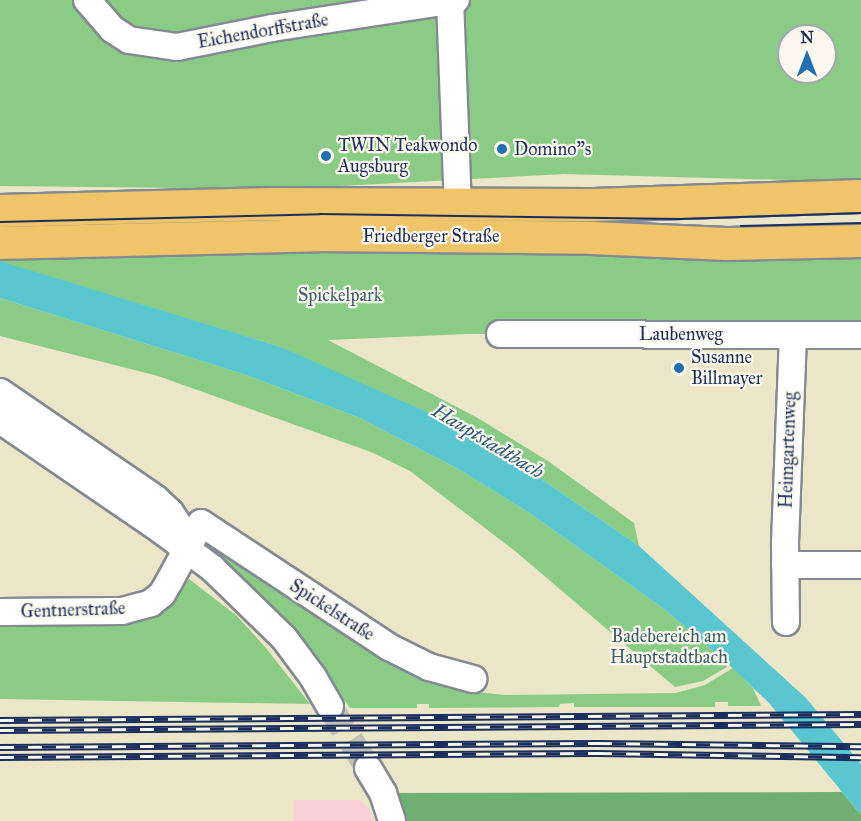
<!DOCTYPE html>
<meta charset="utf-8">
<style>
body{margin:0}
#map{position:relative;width:861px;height:821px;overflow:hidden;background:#ece6c8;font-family:"IM FELL Great Primer",serif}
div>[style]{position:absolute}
.built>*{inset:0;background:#f7cfd4}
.green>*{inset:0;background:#8acc85}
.forest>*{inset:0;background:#6fb072}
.water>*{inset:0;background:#5ac6d0}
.minor-tunnel>*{height:26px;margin-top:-13px;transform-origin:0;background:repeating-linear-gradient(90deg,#c2c1b3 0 26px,transparent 0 39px)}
.roads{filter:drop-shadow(2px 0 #848a93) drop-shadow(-2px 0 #848a93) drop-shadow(0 2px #848a93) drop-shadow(0 -2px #848a93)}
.minor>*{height:26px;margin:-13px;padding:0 13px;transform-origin:13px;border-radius:13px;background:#fff}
.major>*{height:32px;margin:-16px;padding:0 16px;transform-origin:16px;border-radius:16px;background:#f0c469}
.tram>*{height:1.5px;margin:-0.75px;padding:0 0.75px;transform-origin:0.75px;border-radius:0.75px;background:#1b2f5e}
.rail>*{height:7px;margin-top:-3.5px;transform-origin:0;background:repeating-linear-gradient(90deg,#fbf7ec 0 14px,#1b2f5e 0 28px);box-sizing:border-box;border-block:2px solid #1b2f5e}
.dots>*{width:16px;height:16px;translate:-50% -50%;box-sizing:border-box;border:3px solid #fbf7ec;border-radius:50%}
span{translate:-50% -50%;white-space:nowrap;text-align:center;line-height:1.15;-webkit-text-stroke:4.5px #fbf7ec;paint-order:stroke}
.street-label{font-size:18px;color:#1b2f5e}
.poi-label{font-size:18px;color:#1b2f5e}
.left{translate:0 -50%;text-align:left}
.park-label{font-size:18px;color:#3c5e6a}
.water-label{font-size:20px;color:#2e5c80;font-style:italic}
.north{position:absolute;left:777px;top:24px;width:60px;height:60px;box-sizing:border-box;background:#fbf7ec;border:2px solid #a1a7b3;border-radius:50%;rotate:0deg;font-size:16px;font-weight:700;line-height:24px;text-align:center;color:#1b2f5e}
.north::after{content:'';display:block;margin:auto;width:21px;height:27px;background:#1f6fb2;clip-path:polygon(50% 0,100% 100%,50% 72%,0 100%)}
</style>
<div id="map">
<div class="built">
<i style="clip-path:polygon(294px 800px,361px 800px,369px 808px,373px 821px,294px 821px)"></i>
</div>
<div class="green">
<i style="clip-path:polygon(evenodd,0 0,861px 0,861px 182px,564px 174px,283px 189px,0 186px,0 0,789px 36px,825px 36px,825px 72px,789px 72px,789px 36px)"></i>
<i style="clip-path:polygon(3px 249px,861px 251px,861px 335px,467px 334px,328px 340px,476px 417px,548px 461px,634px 523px,639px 546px,518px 463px,281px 347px,1px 262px)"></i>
<i style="clip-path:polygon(0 298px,246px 375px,360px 418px,460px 470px,531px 514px,664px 609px,723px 659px,727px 667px,703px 681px,675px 687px,515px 551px,410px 471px,371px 452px,158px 376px,0 336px)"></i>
<i style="clip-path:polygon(209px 543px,221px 545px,415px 676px,477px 692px,505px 695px,676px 693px,705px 685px,733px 668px,753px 688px,761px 706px,728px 706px,728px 702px,715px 702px,715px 707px,574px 707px,574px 703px,560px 704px,559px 707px,429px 708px,429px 704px,417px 704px,417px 708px,350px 708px,301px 640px,272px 608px,210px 553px)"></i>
<i style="clip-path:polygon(189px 579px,237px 616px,266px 648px,310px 704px,0 699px,0 627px,118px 626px,167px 610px)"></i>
</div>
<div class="forest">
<i style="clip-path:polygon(842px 792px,861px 815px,861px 821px,392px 821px,383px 793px)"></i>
</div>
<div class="water">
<i style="clip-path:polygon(0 261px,281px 347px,433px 415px,518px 463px,639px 546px,806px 698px,861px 764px,861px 815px,769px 703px,723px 659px,664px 609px,531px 514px,460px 470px,360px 418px,246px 375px,0 298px)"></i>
</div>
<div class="minor-tunnel">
<i style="left:330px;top:707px;width:72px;rotate:58.1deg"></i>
</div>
<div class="roads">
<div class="minor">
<i style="left:87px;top:0;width:38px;rotate:49deg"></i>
<i style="left:112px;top:29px;width:20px;rotate:33deg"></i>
<i style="left:129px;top:40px;width:49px;rotate:8.3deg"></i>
<i style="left:177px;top:47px;width:97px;rotate:-11.3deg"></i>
<i style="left:272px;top:28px;width:186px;rotate:-8.7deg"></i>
<i style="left:450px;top:0;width:205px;rotate:87.8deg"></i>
<i style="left:500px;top:334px;width:361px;rotate:0.2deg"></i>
<i style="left:0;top:392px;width:189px;rotate:34.4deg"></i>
<i style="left:156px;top:499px;width:19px;rotate:43deg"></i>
<i style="left:170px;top:512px;width:18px;rotate:56deg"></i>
<i style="left:180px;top:527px;width:22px;rotate:74deg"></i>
<i style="left:0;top:420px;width:195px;rotate:34.3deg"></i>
<i style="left:161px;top:530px;width:64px;rotate:36.7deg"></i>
<i style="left:212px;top:568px;width:100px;rotate:44.2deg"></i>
<i style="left:284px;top:638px;width:49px;rotate:53.4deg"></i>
<i style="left:313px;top:677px;width:34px;rotate:60deg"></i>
<i style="left:785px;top:565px;width:76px"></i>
<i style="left:0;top:612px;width:122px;rotate:-0.5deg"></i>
<i style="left:122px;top:611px;width:30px;rotate:-15deg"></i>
<i style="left:151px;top:603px;width:14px;rotate:-39deg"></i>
<i style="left:162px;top:594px;width:14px;rotate:-60deg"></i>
<i style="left:169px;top:582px;width:67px;rotate:-61.5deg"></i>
<i style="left:201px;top:523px;width:225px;rotate:33.4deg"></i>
<i style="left:389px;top:647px;width:45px;rotate:26.6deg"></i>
<i style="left:429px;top:667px;width:46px;rotate:15.3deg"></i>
<i style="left:786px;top:622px;width:79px;rotate:-90.7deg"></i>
<i style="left:785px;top:543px;width:208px;rotate:-87.8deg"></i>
<i style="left:368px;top:768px;width:29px;rotate:59deg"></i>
<i style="left:383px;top:793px;width:29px;rotate:72deg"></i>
</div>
<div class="major">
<i style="left:0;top:211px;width:271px;rotate:-1.5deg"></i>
<i style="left:271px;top:204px;width:322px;rotate:0.2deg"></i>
<i style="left:593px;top:205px;width:268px;rotate:-1.9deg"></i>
<i style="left:0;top:243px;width:319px;rotate:-1.4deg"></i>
<i style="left:319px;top:235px;width:272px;rotate:0.6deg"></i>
<i style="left:591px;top:238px;width:136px;rotate:2.5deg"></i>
<i style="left:727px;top:244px;width:134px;rotate:-1.3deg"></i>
</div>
</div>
<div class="tram">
<i style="left:0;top:222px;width:320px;rotate:-1.4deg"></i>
<i style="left:320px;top:214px;width:360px;rotate:0.8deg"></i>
<i style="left:680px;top:219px;width:181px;rotate:-1.9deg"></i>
<i style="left:741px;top:226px;width:120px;rotate:-1.4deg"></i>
</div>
<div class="rail">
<i style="left:0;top:720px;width:861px;rotate:-0.4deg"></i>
<i style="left:0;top:730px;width:861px;rotate:-0.4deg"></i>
<i style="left:0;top:747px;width:598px;rotate:-0.38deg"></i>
<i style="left:598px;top:743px;width:263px;rotate:0.7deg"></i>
<i style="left:0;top:757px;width:598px;rotate:-0.38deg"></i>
<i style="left:598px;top:753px;width:263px;rotate:0.9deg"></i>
</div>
<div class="dots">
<i style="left:502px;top:149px;background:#1f6fb2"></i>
<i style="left:326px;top:156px;background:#1f6fb2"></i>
<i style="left:679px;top:368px;background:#1f6fb2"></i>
</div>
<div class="street-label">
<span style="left:263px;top:31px;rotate:-10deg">Eichendorffstraße</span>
<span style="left:431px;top:236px">Friedberger Straße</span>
<span style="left:681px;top:334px">Laubenweg</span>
<span style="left:788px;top:450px;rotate:-88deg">Heimgartenweg</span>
<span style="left:73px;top:610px;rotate:-2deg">Gentnerstraße</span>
<span style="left:332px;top:610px;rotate:33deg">Spickelstraße</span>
</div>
<div class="poi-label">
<span class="left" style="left:338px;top:156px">TWIN Teakwondo<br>Augsburg</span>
<span class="left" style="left:514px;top:149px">Domino"s</span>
<span class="left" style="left:691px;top:368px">Susanne<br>Billmayer</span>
</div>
<div class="park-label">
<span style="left:340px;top:295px">Spickelpark</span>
<span style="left:669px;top:647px">Badebereich am<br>Hauptstadtbach</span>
</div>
<div class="water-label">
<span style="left:488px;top:441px;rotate:31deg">Hauptstadtbach</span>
</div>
<div class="north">N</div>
</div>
